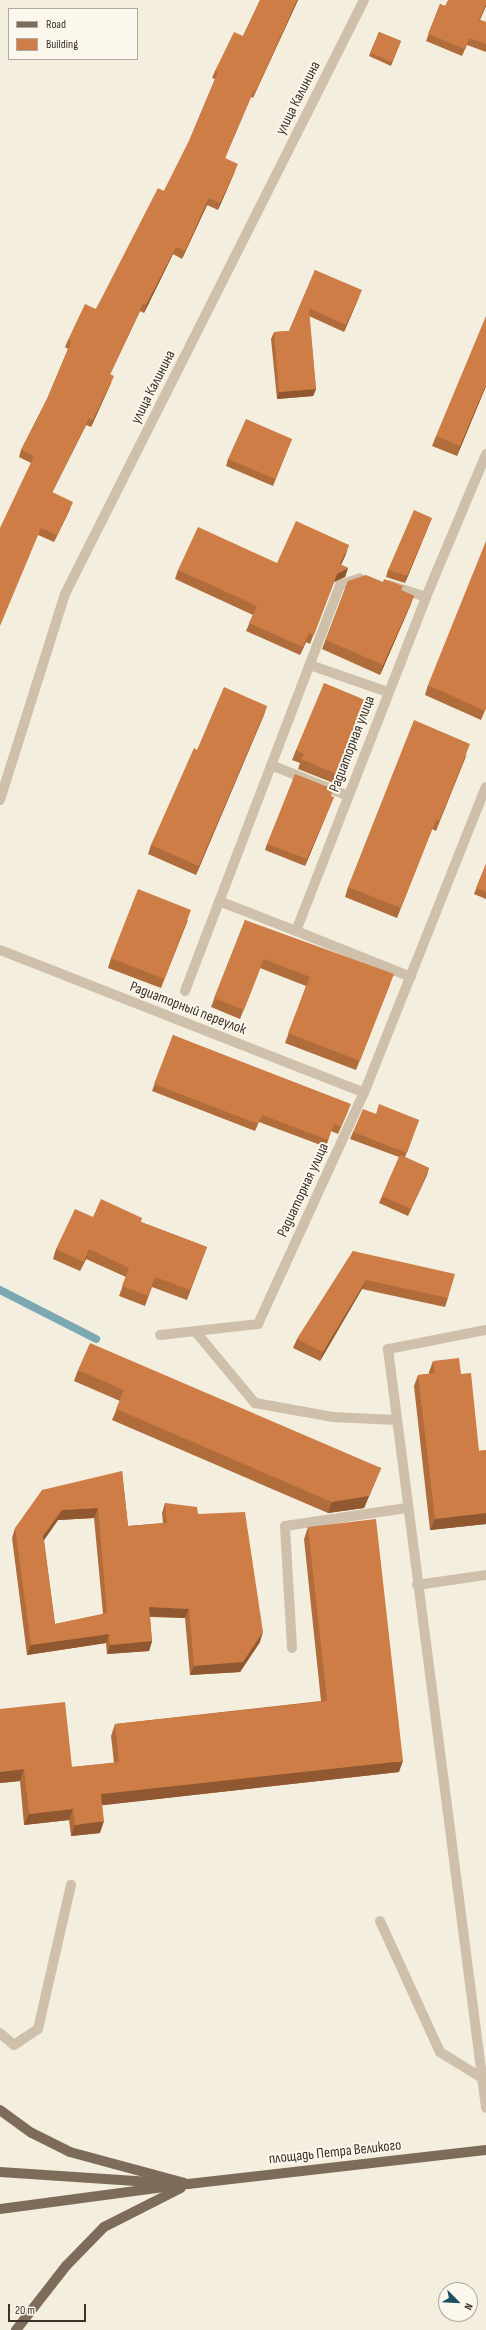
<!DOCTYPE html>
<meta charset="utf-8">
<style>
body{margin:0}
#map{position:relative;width:486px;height:2330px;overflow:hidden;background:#f4eedf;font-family:"Sofia Sans Condensed",sans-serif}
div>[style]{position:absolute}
.stream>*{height:8px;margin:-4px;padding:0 4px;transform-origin:4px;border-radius:4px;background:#7ca8b4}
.minor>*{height:10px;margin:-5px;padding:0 5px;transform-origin:5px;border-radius:5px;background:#cec0aa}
.major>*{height:10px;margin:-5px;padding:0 5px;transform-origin:5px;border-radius:5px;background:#7e6c5a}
.wall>*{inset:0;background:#b06c3b}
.shaded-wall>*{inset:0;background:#905830}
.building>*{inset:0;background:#cd7d45}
span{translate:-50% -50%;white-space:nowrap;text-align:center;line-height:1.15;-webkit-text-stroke:4px #fbf7ec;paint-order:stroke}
.street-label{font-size:15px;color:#3b322a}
.legend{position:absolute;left:8px;top:8px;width:130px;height:52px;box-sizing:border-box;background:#fbf7ec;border:1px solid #aea89e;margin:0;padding:5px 7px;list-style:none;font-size:12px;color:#3b322a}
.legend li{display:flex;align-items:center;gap:8px;height:20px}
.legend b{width:20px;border:1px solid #aea89e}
.north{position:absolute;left:438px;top:2282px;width:40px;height:40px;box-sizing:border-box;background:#fbf7ec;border:1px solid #aea89e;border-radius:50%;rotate:114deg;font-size:11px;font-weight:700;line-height:16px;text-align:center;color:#3b322a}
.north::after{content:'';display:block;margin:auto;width:14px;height:18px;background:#1c5060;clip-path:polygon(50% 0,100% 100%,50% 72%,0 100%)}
.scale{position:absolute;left:8px;top:2304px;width:78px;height:18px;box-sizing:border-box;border:2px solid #3b322a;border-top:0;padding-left:5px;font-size:12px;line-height:14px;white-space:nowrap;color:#3b322a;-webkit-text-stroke:3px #fbf7ec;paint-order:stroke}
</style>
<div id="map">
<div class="stream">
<i style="left:0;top:1290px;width:108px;rotate:27deg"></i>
</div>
<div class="minor">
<i style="left:389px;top:585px;width:39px;rotate:18deg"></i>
<i style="left:310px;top:665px;width:83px;rotate:19.1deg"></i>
<i style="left:271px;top:765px;width:83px;rotate:21.9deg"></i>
<i style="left:0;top:800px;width:216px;rotate:-72.5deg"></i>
<i style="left:65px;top:594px;width:665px;rotate:-63.28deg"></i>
<i style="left:219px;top:901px;width:83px;rotate:21.3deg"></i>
<i style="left:0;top:950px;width:391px;rotate:21.4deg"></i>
<i style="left:411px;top:977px;width:124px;rotate:-158.2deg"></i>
<i style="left:296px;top:931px;width:358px;rotate:-68.7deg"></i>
<i style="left:426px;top:597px;width:155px;rotate:-67.2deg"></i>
<i style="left:185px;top:991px;width:435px;rotate:-69.1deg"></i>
<i style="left:340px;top:585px;width:21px;rotate:-19deg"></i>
<i style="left:486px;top:1330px;width:100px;rotate:169deg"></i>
<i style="left:388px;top:1349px;width:765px;rotate:82.64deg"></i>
<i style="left:195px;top:1331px;width:94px;rotate:50.2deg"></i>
<i style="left:255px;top:1403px;width:79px;rotate:10.2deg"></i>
<i style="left:333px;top:1417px;width:63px;rotate:2.7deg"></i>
<i style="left:160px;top:1335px;width:99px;rotate:-6.4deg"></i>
<i style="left:258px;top:1324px;width:254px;rotate:-65.4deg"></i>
<i style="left:364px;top:1093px;width:329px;rotate:-68.3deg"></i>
<i style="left:417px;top:1585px;width:70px;rotate:-8.2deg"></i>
<i style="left:292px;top:1648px;width:122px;rotate:-93.3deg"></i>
<i style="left:285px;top:1526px;width:123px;rotate:-8.4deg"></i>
<i style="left:380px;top:1921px;width:144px;rotate:65.4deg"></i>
<i style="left:440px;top:2052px;width:49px;rotate:31.8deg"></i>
<i style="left:482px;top:2078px;width:4px;rotate:-14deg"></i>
<i style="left:0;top:2033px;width:18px;rotate:41deg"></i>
<i style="left:14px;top:2045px;width:29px;rotate:-34deg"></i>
<i style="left:38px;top:2029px;width:148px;rotate:-77.1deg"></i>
</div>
<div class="major">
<i style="left:0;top:2110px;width:39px;rotate:36deg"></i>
<i style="left:32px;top:2133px;width:42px;rotate:26.6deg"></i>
<i style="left:70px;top:2152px;width:118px;rotate:15.2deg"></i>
<i style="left:0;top:2172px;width:166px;rotate:3.8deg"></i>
<i style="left:0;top:2209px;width:190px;rotate:-7.6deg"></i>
<i style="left:188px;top:2184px;width:300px;rotate:-6.5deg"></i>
<i style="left:16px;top:2330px;width:81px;rotate:-52deg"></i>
<i style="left:66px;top:2266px;width:54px;rotate:-45.7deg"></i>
<i style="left:104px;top:2227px;width:86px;rotate:-26.9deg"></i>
</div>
<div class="wall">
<i style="clip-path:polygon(260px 0,298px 0,253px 98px,251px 97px,225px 158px,235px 171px,218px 210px,207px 205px,182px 259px,173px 254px,144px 313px,140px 311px,110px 374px,111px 383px,91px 427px,86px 425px,52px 492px,70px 509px,54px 542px,38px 535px,31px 463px,19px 457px,21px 450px,47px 399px,68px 349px,65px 347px,68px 340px,96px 309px,164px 191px,189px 141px,215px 79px,212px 78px,215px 71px,243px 36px)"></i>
<i style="clip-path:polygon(486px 0,486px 6px,480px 20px,486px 22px,486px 52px,467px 45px,462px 56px,426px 41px,440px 4px,445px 6px)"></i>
<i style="clip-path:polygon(379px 32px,401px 41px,391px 66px,369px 56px)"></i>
<i style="clip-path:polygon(315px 270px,359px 297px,344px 332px,309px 316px,316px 389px,313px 396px,277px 399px,271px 339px,274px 332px,289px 331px)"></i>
<i style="clip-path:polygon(486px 386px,457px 456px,432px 446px,436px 436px)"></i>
<i style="clip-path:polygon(292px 439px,273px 486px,226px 466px,228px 459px)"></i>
<i style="clip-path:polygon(432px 518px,405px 583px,386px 577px,388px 570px)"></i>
<i style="clip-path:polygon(346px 554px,341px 565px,348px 568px,345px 577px,334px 582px,310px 644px,306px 642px,300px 655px,246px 631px,253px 615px,175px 579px,178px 570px,277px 563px)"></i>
<i style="clip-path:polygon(348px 581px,401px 590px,414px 596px,410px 606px,380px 675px,322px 649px)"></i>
<i style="clip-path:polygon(428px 685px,486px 708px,481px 720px,425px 695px)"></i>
<i style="clip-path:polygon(267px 706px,196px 875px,148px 854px,151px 845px,197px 750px)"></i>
<i style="clip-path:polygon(366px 711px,336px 784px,298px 769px,300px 763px,292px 760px,296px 750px)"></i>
<i style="clip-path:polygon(467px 754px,436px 831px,432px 829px,397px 918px,345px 897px,348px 887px)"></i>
<i style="clip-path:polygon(334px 797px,305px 866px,265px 850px,267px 844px)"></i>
<i style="clip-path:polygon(486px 864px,486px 899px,474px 894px)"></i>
<i style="clip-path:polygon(188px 920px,161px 988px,108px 968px,111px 958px)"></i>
<i style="clip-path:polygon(245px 920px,390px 984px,356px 1070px,285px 1043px,306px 986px,260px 968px,240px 1019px,211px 1007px)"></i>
<i style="clip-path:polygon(173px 1035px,348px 1111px,338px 1134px,331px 1131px,326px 1147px,259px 1122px,255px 1131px,152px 1091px)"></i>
<i style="clip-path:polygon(376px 1114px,419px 1120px,405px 1157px,429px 1168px,408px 1216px,379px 1203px,399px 1157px,350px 1139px,353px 1132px)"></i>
<i style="clip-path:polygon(93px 1217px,141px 1222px,207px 1247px,187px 1300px,152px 1287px,145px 1306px,119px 1296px,126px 1277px,86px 1259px,80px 1271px,53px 1259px,56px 1249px)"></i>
<i style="clip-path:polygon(353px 1251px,448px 1298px,445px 1307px,362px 1289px,320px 1361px,293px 1348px,297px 1339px)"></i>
<i style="clip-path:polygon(433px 1361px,461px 1374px,479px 1451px,486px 1450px,486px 1524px,430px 1530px,414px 1386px,418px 1375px,429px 1374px,429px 1372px)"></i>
<i style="clip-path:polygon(78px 1370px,381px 1468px,364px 1508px,328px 1513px,112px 1420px,120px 1401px,74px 1381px)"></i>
<i style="clip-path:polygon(evenodd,122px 1471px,128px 1526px,163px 1523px,162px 1513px,165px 1503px,198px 1514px,260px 1642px,240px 1672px,190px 1675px,185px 1618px,150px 1617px,152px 1641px,149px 1651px,107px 1654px,106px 1643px,27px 1655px,12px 1538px,15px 1528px,122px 1471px,94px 1518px,103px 1614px,55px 1624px,44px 1540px,58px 1520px,94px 1518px)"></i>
<i style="clip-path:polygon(308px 1527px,399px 1772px,102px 1805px,100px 1833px,71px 1836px,69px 1820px,24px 1825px,20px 1781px,0 1783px,0 1709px,72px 1767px,114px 1763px,111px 1736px,115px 1724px,321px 1701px,304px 1539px)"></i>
</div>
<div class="shaded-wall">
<i style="clip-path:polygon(297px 0,298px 0,253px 98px,256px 91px)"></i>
<i style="clip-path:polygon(486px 4px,486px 6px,476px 27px,479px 20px)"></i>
<i style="clip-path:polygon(238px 164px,235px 171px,218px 210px,220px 203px)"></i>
<i style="clip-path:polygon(209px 198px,207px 205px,182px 259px,185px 251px)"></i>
<i style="clip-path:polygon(176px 247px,173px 254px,144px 313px,146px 305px)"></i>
<i style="clip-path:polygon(362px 290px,344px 332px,346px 325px)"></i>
<i style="clip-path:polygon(143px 304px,140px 311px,107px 381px,110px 374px)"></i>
<i style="clip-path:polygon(114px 376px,111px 383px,91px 427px,93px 420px)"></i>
<i style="clip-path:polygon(486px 384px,486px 386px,457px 456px,460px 446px)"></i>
<i style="clip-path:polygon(316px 389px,313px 396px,277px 399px,279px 392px)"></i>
<i style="clip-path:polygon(89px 418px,86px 425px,49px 499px,52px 492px)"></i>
<i style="clip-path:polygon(73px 502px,70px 509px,54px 542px,57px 535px)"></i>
<i style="clip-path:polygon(432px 518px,429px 525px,405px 583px,407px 576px)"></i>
<i style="clip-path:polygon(349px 545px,346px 554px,337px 573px,340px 564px)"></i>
<i style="clip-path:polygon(348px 568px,345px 577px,334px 582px,310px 644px,337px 574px)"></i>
<i style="clip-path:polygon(414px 596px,410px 606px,380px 675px,383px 665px)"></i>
<i style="clip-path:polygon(309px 633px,306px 642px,300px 655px,303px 647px)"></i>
<i style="clip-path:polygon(370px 702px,366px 711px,336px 784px,339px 775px)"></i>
<i style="clip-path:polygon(267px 706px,264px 715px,196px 875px,199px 866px)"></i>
<i style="clip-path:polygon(334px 797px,331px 804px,305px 866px,307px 859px)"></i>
<i style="clip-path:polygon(429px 1168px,427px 1175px,408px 1216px,411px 1209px)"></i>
<i style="clip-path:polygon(89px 1249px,86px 1259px,80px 1271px,84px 1262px)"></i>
<i style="clip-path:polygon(366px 1280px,362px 1289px,320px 1361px,323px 1352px)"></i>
<i style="clip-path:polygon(381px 1468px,364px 1508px,328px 1513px,332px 1502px)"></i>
<i style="clip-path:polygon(98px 1508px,94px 1518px,58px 1520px,40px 1546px,43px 1536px,62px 1510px)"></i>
<i style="clip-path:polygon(486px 1513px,486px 1524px,430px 1530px,435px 1519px)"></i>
<i style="clip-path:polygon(149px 1607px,189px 1609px,185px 1618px,145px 1616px)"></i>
<i style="clip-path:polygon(263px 1632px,260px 1642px,240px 1672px,190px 1675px,194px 1666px)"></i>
<i style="clip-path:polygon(109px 1634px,106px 1643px,27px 1655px,31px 1645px)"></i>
<i style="clip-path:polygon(152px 1641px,149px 1651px,107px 1654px,110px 1645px)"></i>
<i style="clip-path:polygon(403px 1761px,399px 1772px,96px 1806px,101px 1794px)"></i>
<i style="clip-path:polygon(24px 1769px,20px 1781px,0 1783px,0 1772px)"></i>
<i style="clip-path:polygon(73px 1809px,69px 1820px,24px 1825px,29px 1814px)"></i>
<i style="clip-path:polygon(104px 1821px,100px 1833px,71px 1836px,75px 1825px)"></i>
</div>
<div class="building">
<i style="clip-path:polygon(260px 0,297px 0,256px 91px,254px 90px,225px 158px,238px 164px,220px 203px,209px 198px,185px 251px,176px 247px,146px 305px,143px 304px,110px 374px,114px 376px,93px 420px,89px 418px,52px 492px,73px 502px,57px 535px,41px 528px,0 626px,0 528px,34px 456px,21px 450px,47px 399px,71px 342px,68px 340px,85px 304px,96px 309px,158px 188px,164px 191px,189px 141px,218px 72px,215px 71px,234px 32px,243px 36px)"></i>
<i style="clip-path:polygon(448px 0,486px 0,486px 4px,479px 20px,486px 22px,486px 44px,469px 38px,465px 49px,428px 34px,440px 4px,445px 6px)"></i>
<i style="clip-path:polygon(379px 32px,401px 41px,392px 62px,370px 53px)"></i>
<i style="clip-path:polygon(315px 270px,362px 290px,346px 325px,309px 308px,316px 389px,279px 392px,274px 332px,289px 331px)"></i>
<i style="clip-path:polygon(486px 316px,486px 384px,460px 446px,436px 436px)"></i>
<i style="clip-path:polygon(246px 419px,292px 439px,275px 479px,228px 459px)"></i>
<i style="clip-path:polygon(414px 510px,432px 518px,407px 576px,388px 570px)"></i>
<i style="clip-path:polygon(296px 521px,349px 545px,340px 564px,348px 568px,337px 574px,314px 635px,309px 633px,303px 647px,249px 623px,257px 606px,178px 570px,198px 527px,277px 563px)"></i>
<i style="clip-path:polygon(486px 541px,486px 708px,485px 711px,428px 685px)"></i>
<i style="clip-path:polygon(366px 575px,383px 582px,384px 579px,403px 586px,401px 590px,414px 596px,383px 665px,326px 640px,348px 581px)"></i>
<i style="clip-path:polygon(324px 683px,370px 702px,339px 775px,301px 759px,304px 754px,296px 750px)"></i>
<i style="clip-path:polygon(224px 687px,267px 706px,199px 866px,151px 845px,194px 748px,197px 750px)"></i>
<i style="clip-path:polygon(414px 720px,470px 744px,439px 821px,436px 820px,401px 908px,348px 887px)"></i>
<i style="clip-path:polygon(295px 774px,333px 789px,331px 796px,334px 797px,307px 859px,267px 844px)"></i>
<i style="clip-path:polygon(486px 864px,486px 892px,476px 888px)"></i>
<i style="clip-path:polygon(138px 889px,191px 910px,164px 979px,111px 958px)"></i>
<i style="clip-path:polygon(245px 920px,394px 974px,360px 1061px,288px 1033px,310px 977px,264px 959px,244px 1010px,214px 998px)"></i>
<i style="clip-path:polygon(173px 1035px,351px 1104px,341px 1127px,334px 1124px,328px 1140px,262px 1115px,258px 1124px,154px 1084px)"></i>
<i style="clip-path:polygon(379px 1104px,419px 1120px,407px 1153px,353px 1132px,363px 1109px,376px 1114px)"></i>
<i style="clip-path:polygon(400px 1155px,429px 1168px,411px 1209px,382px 1196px)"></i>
<i style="clip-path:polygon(101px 1199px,142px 1218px,141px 1222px,207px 1247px,190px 1290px,155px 1277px,148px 1296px,122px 1286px,129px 1268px,89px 1249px,84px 1262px,56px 1249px,75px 1209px,93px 1217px)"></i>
<i style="clip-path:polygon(353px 1251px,455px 1274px,448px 1298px,366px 1280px,323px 1352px,297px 1339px)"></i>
<i style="clip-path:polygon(90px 1343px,381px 1468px,369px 1496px,332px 1502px,116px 1409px,124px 1390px,78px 1370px)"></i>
<i style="clip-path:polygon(459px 1358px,461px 1374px,471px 1373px,479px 1451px,486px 1450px,486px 1513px,435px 1519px,418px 1375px,435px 1373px,433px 1361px)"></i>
<i style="clip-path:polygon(evenodd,122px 1471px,128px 1526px,167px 1523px,165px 1503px,197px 1507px,198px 1514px,245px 1512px,263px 1632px,243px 1662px,194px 1666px,189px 1609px,149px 1607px,152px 1641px,110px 1645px,109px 1634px,31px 1645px,15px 1528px,42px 1490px,122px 1471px,98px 1508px,107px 1613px,55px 1624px,43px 1536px,62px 1510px,98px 1508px)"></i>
<i style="clip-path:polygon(376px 1519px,403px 1761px,101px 1794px,104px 1821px,75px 1825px,73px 1809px,29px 1814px,24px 1769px,0 1772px,0 1709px,65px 1702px,72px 1767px,119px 1762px,115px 1724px,327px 1701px,308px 1527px)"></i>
</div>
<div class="street-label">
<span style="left:298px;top:98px;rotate:-63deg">улица Калинина</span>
<span style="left:153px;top:387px;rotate:-63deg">улица Калинина</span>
<span style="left:352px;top:744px;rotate:-69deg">Радиаторная улица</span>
<span style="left:188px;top:1008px;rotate:21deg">Радиаторный переулок</span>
<span style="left:303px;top:1190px;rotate:-65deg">Радиаторная улица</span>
<span style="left:335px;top:2152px;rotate:-6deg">площадь Петра Великого</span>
</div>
<ul class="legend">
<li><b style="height:5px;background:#7e6c5a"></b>Road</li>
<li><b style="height:11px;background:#cd7d45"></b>Building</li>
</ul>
<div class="north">N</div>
<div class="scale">20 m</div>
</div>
